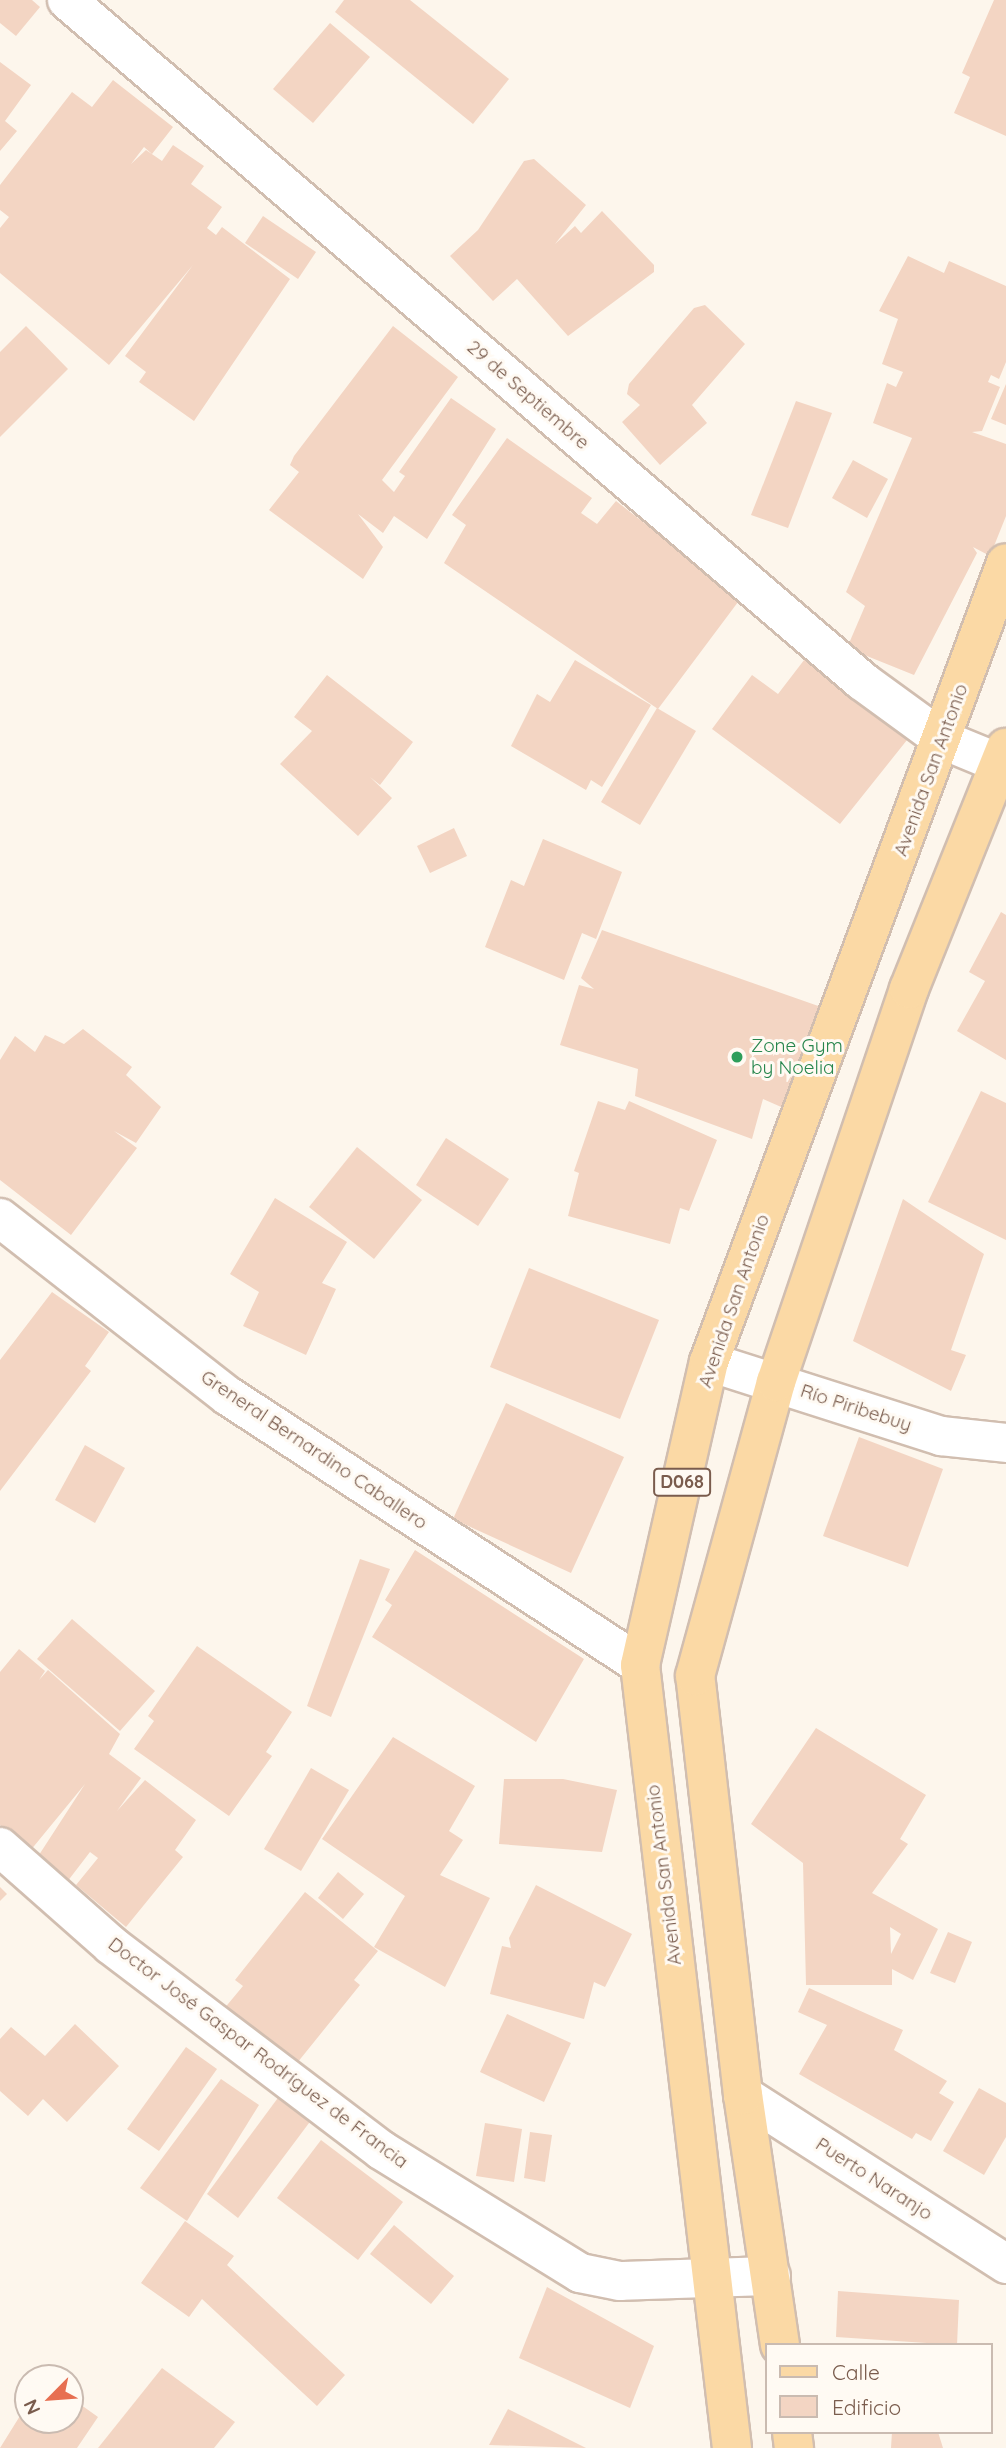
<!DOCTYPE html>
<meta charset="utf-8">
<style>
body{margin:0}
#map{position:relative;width:1006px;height:2448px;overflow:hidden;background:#fdf6ec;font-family:Quicksand,sans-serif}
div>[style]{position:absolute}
.building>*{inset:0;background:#f3d5c3}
.roads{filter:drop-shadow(2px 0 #d1beb0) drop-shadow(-2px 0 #d1beb0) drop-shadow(0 2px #d1beb0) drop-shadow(0 -2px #d1beb0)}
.minor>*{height:38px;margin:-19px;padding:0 19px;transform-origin:19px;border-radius:19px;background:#fff}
.major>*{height:38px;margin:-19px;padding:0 19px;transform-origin:19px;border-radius:19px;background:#fbd9a5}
.dots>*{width:19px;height:19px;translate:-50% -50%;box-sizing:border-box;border:4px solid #fffaf3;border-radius:50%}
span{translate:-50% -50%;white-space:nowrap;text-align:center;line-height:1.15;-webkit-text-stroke:6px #fffaf3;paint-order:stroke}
.shield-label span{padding:2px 5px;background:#fffaf3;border:2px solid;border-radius:5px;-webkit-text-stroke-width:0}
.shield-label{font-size:18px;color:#7a5c4d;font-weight:700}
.street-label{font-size:19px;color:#7a5c4d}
.leisure-label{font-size:19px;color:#27864d}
.left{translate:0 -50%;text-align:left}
.legend{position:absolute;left:765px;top:2343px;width:228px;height:91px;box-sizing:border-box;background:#fffaf3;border:2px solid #cabbb1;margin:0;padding:9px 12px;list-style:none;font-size:21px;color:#7a5c4d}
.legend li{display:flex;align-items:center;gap:14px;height:35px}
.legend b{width:35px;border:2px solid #cabbb1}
.north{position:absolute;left:14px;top:2364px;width:70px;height:70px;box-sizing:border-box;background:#fffaf3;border:2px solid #cabbb1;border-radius:50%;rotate:245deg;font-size:19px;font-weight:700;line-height:28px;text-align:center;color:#7a5c4d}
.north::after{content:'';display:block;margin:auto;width:24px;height:32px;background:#e76f51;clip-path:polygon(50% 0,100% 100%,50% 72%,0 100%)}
</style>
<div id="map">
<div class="building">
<i style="clip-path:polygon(0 0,32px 0,40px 7px,16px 36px,0 23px)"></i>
<i style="clip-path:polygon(344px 0,410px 0,509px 79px,473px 124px,335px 12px)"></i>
<i style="clip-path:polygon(994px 0,1006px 0,1006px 136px,954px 113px,970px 77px,962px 73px)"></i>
<i style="clip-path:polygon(330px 23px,370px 57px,313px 123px,273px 89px)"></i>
<i style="clip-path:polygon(0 62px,31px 85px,5px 121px,17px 131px,0 151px)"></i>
<i style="clip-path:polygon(113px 80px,173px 127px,152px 154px,144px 147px,131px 164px,146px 150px,162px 161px,173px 145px,204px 166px,191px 184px,222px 207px,207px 228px,216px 235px,222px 227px,290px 279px,194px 421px,139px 382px,146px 372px,125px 356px,193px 265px,109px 365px,0 273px,0 228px,9px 217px,0 210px,0 185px,72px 92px,92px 107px)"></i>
<i style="clip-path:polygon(534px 159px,586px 205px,555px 244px,575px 226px,581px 233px,602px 211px,654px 265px,654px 272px,568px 336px,517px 279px,493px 301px,450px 256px,478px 230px,524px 161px)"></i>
<i style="clip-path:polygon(263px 216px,316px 252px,298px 279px,245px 243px)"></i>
<i style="clip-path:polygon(908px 256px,944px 273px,949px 261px,1006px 286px,1006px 362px,999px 379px,991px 375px,988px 382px,1000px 387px,982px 431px,972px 432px,1006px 444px,1006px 516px,990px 556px,973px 547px,977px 553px,914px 675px,847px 648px,865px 606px,846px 592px,912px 438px,873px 423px,887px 383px,896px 387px,903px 372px,882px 364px,898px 319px,879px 311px)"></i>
<i style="clip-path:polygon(705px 305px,745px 344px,692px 405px,707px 423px,660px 465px,622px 422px,640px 405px,627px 394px,629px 384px,694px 308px)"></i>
<i style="clip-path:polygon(26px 326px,68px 369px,0 437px,0 352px)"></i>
<i style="clip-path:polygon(393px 326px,458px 377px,382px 480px,394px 492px,405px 476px,399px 472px,451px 398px,496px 429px,427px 539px,394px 516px,383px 533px,358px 514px,383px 547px,363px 579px,269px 510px,299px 472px,290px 465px,294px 456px)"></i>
<i style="clip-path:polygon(1006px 384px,1006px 425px,991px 419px)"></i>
<i style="clip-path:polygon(796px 401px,832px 413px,788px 528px,751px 515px)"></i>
<i style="clip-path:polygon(507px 438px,592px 498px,581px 513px,597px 524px,616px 501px,741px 598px,658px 709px,444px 563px,466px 525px,452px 515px)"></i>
<i style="clip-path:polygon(853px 460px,888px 479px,867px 518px,832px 498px)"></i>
<i style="clip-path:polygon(811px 651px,915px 730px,840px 824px,712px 729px,752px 675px,778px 694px)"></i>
<i style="clip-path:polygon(575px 660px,651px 705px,602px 787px,591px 780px,586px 790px,511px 746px,537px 694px,550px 702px)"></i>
<i style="clip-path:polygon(327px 675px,413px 742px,380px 785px,370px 777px,392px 798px,358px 836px,280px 764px,312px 731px,294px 717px)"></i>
<i style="clip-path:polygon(657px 708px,696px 731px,640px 825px,601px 802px)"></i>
<i style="clip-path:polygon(454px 828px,467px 856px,430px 873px,417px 846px)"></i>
<i style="clip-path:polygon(543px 839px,622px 872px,596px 939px,582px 933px,564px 980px,485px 947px,511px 880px,524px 886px)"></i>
<i style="clip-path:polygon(1001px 912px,1006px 915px,1006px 1060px,957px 1031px,985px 981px,969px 972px)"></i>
<i style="clip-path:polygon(602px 930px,824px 1008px,788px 1110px,763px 1099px,752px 1139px,635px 1096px,638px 1069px,560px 1045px,579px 985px,594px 989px,581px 978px)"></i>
<i style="clip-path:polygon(83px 1029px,132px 1067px,126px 1075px,161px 1107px,136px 1143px,114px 1131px,137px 1148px,71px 1235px,0 1180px,0 1060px,15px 1036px,35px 1052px,45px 1035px,64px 1044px)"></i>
<i style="clip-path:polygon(981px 1091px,1006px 1103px,1006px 1240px,928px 1202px)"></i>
<i style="clip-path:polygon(598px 1101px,625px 1110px,629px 1101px,717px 1140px,689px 1211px,680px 1208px,670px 1244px,568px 1216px,579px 1173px,574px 1171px)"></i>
<i style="clip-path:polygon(446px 1138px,509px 1179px,478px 1226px,416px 1185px)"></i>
<i style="clip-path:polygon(357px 1147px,422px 1200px,374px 1259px,309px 1207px)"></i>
<i style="clip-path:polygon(275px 1198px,347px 1242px,322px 1283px,336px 1289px,306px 1355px,243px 1326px,259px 1292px,230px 1274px)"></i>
<i style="clip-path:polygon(903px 1199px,984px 1254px,951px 1350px,966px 1355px,951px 1391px,853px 1341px)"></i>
<i style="clip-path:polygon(529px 1268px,659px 1320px,620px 1419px,490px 1367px)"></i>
<i style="clip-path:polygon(52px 1292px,109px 1332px,85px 1366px,91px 1371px,0 1491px,0 1360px)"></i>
<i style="clip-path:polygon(506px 1403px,624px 1457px,571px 1573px,453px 1519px)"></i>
<i style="clip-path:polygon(859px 1437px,943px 1469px,908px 1567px,823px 1536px)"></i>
<i style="clip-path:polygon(85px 1445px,125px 1468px,95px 1523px,55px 1500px)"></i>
<i style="clip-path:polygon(415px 1550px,584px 1659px,536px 1742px,372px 1637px,392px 1605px,385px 1600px)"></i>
<i style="clip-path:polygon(360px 1559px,390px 1569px,331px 1717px,307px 1706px)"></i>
<i style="clip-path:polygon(72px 1619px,155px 1691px,120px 1731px,37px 1659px)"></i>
<i style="clip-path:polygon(197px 1646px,292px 1712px,266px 1752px,272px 1756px,229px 1816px,134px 1749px,154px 1721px,148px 1716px)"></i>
<i style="clip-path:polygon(19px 1649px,45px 1671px,39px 1680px,48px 1670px,120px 1734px,109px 1754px,141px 1778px,117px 1811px,145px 1780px,196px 1820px,175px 1850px,183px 1857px,126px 1927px,76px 1885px,98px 1858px,90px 1852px,67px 1882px,37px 1858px,85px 1784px,30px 1851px,0 1825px,0 1672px)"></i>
<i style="clip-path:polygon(evenodd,816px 1728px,926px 1795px,900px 1839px,908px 1844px,872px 1893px,938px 1929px,913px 1980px,892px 1969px,892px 1985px,806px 1985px,803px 1863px,751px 1824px,816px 1728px,890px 1927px,901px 1934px,891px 1954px,890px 1927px)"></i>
<i style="clip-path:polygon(393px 1737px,475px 1786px,449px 1831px,463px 1840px,440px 1875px,490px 1898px,445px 1987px,374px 1947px,405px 1896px,322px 1839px)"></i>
<i style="clip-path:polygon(311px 1768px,349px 1790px,301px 1871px,264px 1849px)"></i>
<i style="clip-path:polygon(504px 1779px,563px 1779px,617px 1790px,602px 1852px,499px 1844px)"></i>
<i style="clip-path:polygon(338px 1872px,364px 1894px,343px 1919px,318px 1898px)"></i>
<i style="clip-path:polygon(536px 1885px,632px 1934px,605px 1987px,594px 1982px,584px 2019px,490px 1994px,502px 1946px,511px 1948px,509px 1938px)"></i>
<i style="clip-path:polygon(0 1887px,7px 1894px,0 1901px)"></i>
<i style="clip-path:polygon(305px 1892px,378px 1951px,354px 1980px,360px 1985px,289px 2073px,218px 2016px,243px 1986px,235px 1980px)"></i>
<i style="clip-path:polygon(948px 1932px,972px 1942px,955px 1983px,930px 1973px)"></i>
<i style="clip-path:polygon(809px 1988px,903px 2030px,894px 2050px,947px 2081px,939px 2093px,954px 2102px,931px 2141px,916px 2133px,912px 2139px,799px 2074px,827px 2025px,798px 2012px)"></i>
<i style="clip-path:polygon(507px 2014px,571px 2043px,544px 2102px,480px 2072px)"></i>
<i style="clip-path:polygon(75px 2024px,119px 2066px,67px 2122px,43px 2099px,28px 2116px,0 2091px,0 2039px,11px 2027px,45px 2056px)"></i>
<i style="clip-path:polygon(186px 2047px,217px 2069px,159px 2151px,127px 2129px)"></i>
<i style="clip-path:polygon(221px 2079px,259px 2105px,187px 2221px,140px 2188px)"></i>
<i style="clip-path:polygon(979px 2088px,1006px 2103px,1006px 2137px,984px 2175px,943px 2151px)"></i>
<i style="clip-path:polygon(283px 2091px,315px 2115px,238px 2218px,207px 2194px)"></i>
<i style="clip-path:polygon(485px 2123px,522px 2129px,514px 2182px,476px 2176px)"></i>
<i style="clip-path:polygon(530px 2132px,552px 2135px,545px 2182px,524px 2178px)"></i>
<i style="clip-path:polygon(321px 2140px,403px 2202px,358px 2260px,277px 2198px)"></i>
<i style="clip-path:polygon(185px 2221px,234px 2256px,227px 2265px,345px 2375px,317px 2406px,202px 2299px,189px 2317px,141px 2283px)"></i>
<i style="clip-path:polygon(394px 2225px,454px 2276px,431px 2304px,370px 2254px)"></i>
<i style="clip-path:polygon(547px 2287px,654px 2346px,630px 2408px,519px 2358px)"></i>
<i style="clip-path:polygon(838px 2291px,959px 2300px,957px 2345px,836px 2337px)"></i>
<i style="clip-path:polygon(162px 2368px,235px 2422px,214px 2448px,98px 2448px)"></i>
<i style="clip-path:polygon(70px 2397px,98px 2417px,77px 2448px,0 2448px,28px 2403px,28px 2420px,70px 2420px)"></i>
<i style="clip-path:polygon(508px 2409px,586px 2448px,489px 2445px)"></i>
<i style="clip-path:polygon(892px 2432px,938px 2432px,943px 2448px,891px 2448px)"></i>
</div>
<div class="roads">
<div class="minor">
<i style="left:67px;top:0;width:1047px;rotate:40.58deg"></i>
<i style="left:862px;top:681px;width:100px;rotate:36.1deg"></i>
<i style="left:943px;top:740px;width:68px;rotate:22.4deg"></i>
<i style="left:0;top:1218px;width:289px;rotate:38deg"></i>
<i style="left:228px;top:1396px;width:492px;rotate:33.1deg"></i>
<i style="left:709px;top:1362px;width:244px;rotate:17.7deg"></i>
<i style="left:941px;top:1436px;width:65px;rotate:6.1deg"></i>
<i style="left:0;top:1847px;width:148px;rotate:41.4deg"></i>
<i style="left:111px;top:1945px;width:339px;rotate:37.2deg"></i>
<i style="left:381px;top:2150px;width:234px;rotate:31.7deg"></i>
<i style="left:580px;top:2273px;width:41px;rotate:11.3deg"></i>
<i style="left:620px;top:2281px;width:151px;rotate:-1.9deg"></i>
<i style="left:743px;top:2095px;width:313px;rotate:32.7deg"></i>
</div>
<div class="major">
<i style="left:780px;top:2345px;width:253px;rotate:-98.4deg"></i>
<i style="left:743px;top:2095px;width:422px;rotate:-96.5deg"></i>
<i style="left:695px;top:1676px;width:305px;rotate:-74.6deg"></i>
<i style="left:776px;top:1382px;width:415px;rotate:-71.3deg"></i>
<i style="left:909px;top:989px;width:260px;rotate:-68.1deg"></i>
<i style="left:792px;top:2432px;width:16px;rotate:83deg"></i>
<i style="left:732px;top:2448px;width:788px;rotate:-96.7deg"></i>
<i style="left:640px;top:1665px;width:311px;rotate:-77.2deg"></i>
<i style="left:709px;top:1362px;width:852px;rotate:-69.61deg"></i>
</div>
</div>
<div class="dots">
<i style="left:737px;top:1057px;background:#2e9e5b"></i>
</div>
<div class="shield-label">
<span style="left:682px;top:1482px">D068</span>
</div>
<div class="street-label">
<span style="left:528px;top:395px;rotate:41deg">29 de Septiembre</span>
<span style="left:931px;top:770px;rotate:-70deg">Avenida San Antonio</span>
<span style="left:734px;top:1301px;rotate:-71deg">Avenida San Antonio</span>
<span style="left:856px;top:1408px;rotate:18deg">Río Piribebuy</span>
<span style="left:314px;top:1450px;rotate:34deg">Greneral Bernardino Caballero</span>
<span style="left:664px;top:1875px;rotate:-97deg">Avenida San Antonio</span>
<span style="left:258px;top:2053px;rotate:37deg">Doctor José Gaspar Rodríguez de Francia</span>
<span style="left:874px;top:2179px;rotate:33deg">Puerto Naranjo</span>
</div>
<div class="leisure-label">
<span class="left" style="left:751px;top:1057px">Zone Gym<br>by Noelia</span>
</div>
<ul class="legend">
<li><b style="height:9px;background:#fbd9a5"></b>Calle</li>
<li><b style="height:19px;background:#f3d5c3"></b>Edificio</li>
</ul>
<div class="north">N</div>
</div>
